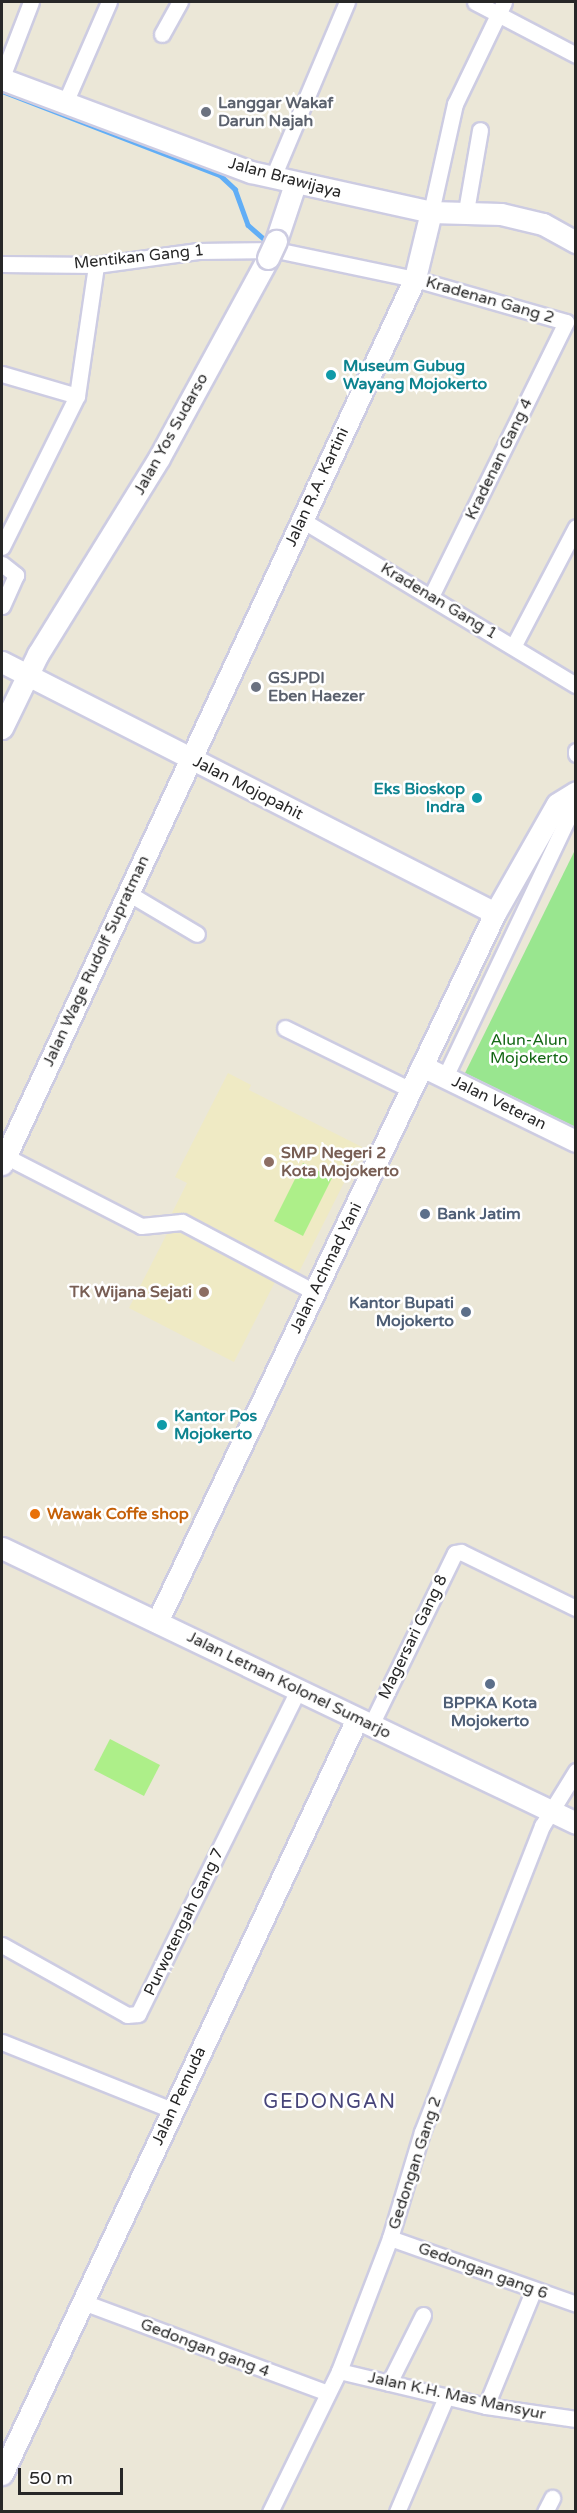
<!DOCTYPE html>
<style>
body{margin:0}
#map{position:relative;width:577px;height:2513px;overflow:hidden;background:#ebe7d7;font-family:"Varela Round",sans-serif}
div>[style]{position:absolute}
.education>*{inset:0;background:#efeac4}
.green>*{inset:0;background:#99e68f}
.pitch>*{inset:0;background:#adef89}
.stream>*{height:4.5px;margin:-2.25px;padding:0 2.25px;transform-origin:2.25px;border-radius:2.25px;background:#61aef6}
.roads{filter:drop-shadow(2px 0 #cdcce2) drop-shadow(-2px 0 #cdcce2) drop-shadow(0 2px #cdcce2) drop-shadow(0 -2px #cdcce2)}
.street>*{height:15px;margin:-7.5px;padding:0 7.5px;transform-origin:7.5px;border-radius:7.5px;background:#fff}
.secondary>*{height:21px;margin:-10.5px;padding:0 10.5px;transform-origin:10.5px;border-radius:10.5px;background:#fff}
.bridges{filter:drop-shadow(2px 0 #cdcce2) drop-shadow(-2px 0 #cdcce2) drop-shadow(0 2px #cdcce2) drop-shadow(0 -2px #cdcce2)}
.secondary-bridge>*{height:21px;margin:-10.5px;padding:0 10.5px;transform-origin:10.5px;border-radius:10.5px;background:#fff}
.dots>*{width:16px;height:16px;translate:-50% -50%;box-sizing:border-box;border:3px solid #fff;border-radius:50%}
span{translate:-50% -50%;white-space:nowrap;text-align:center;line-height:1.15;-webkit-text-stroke:5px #fff;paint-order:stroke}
.worship-label{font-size:16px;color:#5b616d;font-weight:700}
.left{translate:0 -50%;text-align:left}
.street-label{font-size:16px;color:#272727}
.culture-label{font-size:16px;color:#0d838f;font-weight:700}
.right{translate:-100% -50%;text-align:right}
.park-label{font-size:16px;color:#146715}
.education-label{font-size:16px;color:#785e54;font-weight:700}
.service-label{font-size:16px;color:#4e5e75;font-weight:700}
.food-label{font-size:16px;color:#c56008;font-weight:700}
.quarter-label{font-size:20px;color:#47457a;letter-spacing:1.5px}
.frame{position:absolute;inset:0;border:3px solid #272727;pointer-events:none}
.scale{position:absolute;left:18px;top:2468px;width:105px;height:27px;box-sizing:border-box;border:3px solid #272727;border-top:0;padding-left:8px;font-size:18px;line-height:21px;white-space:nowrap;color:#272727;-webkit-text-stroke:4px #fff;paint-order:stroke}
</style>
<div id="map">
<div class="education">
<i style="clip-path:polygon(228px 1073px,251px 1085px,249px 1090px,362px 1147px,297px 1276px,172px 1213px,187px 1183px,175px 1177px)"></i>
<i style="clip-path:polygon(173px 1222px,278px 1276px,234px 1362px,129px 1308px)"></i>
</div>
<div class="green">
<i style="clip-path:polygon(575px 850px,575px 1127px,465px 1073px)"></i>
</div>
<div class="pitch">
<i style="clip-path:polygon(303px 1163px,332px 1178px,303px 1236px,274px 1221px)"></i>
<i style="clip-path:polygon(110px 1739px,160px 1765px,144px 1796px,94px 1770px)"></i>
</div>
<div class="stream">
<i style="left:2px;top:91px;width:234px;rotate:21.1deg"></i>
<i style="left:220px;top:175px;width:21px;rotate:43deg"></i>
<i style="left:235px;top:189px;width:38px;rotate:70deg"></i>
<i style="left:248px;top:225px;width:28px;rotate:41deg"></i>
</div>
<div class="roads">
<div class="street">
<i style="left:475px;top:2px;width:114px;rotate:27.7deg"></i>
<i style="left:162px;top:34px;width:37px;rotate:-61deg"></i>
<i style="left:2px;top:77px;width:80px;rotate:-68.9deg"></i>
<i style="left:65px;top:103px;width:110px;rotate:-66.5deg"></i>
<i style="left:273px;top:177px;width:190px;rotate:-67.1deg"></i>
<i style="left:466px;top:211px;width:82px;rotate:-80.2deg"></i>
<i style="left:431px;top:212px;width:111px;rotate:-77.5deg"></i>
<i style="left:455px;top:104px;width:113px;rotate:-64.3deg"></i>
<i style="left:2px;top:264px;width:94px;rotate:0.6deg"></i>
<i style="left:96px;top:265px;width:103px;rotate:-7.8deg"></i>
<i style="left:198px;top:251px;width:78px;rotate:-0.7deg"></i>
<i style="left:276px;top:250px;width:142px;rotate:11.8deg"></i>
<i style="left:415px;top:279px;width:157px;rotate:15.9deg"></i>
<i style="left:566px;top:322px;width:305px;rotate:116.2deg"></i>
<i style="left:2px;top:374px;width:78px;rotate:16.3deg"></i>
<i style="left:302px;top:520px;width:320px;rotate:31.1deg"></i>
<i style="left:2px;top:547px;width:169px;rotate:-63.6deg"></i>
<i style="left:77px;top:396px;width:132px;rotate:-81.7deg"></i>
<i style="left:2px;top:564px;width:18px;rotate:38deg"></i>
<i style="left:16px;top:575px;width:34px;rotate:114deg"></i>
<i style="left:514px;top:645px;width:133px;rotate:-62.3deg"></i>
<i style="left:576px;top:751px;width:3px;rotate:90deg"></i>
<i style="left:128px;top:893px;width:80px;rotate:30.7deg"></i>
<i style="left:285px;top:1028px;width:140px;rotate:26.2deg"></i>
<i style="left:445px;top:1077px;width:306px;rotate:-64.6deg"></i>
<i style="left:5px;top:1156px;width:153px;rotate:27.2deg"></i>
<i style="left:141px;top:1226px;width:41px;rotate:-5.6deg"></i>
<i style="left:182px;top:1222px;width:149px;rotate:27.9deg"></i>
<i style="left:371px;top:1725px;width:191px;rotate:-64deg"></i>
<i style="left:455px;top:1553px;width:6px;rotate:-9deg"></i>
<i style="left:461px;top:1552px;width:128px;rotate:26deg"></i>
<i style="left:2px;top:1945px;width:143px;rotate:29.2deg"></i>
<i style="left:127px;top:2015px;width:11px;rotate:-5deg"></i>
<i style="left:138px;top:2014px;width:361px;rotate:-63.7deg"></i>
<i style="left:2px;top:2042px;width:183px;rotate:21.8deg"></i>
<i style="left:390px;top:2238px;width:197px;rotate:19.5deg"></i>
<i style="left:83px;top:2302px;width:261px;rotate:20.4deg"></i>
<i style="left:339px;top:2371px;width:151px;rotate:13.4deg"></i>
<i style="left:486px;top:2406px;width:91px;rotate:8.2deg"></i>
<i style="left:389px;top:2383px;width:76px;rotate:-63.4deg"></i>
<i style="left:486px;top:2406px;width:126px;rotate:-67.7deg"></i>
<i style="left:270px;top:2512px;width:157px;rotate:-63.9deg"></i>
<i style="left:339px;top:2371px;width:142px;rotate:-69deg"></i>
<i style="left:390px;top:2238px;width:111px;rotate:-73.2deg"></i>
<i style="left:422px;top:2132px;width:329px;rotate:-68.6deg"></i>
<i style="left:542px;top:1826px;width:65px;rotate:-58.3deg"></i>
<i style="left:397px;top:2512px;width:125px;rotate:-66.9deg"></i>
<i style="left:545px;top:2512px;width:16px;rotate:-63deg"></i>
</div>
<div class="secondary">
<i style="left:2px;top:79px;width:266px;rotate:20.5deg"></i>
<i style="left:251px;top:172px;width:184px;rotate:12.5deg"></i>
<i style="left:431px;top:212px;width:70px;rotate:1.6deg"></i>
<i style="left:501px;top:214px;width:43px;rotate:13.4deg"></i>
<i style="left:543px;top:224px;width:38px;rotate:29deg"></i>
<i style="left:276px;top:241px;width:60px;rotate:-71.6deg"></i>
<i style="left:2px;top:662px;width:553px;rotate:26.98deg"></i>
<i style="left:2px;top:728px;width:82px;rotate:-64.1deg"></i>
<i style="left:38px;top:654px;width:230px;rotate:-58.3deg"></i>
<i style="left:159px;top:458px;width:228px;rotate:-61.4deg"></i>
<i style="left:422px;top:1066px;width:171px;rotate:26deg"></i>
<i style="left:2px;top:1164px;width:978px;rotate:-65.01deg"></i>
<i style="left:415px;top:278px;width:68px;rotate:-76.4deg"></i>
<i style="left:2px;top:1548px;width:636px;rotate:25.6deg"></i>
<i style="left:157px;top:1622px;width:785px;rotate:-64.51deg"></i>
<i style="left:495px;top:913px;width:125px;rotate:-60.4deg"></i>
<i style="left:557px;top:804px;width:22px;rotate:-32deg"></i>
<i style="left:2px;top:2474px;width:834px;rotate:-64.82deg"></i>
</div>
</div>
<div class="bridges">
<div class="secondary-bridge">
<i style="left:268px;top:258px;width:19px;rotate:-65deg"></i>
</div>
</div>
<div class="dots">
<i style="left:206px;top:112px;background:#6b7280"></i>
<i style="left:331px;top:375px;background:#0f9aa8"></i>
<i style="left:256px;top:687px;background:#6b7280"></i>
<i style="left:477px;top:798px;background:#0f9aa8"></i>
<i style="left:269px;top:1162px;background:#8d6e63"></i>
<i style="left:425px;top:1214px;background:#5c6f8a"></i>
<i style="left:204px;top:1292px;background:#8d6e63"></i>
<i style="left:466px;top:1312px;background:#5c6f8a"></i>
<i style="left:162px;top:1425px;background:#0f9aa8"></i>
<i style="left:35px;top:1514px;background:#e8710a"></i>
<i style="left:490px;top:1684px;background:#5c6f8a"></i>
</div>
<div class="worship-label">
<span class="left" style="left:218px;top:112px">Langgar Wakaf<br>Darun Najah</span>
<span class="left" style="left:268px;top:687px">GSJPDI<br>Eben Haezer</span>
</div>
<div class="street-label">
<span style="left:285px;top:178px;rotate:15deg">Jalan Brawijaya</span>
<span style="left:139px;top:257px;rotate:-6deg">Mentikan Gang 1</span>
<span style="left:490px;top:300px;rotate:16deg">Kradenan Gang 2</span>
<span style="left:171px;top:434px;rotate:-61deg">Jalan Yos Sudarso</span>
<span style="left:499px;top:459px;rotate:-64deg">Kradenan Gang 4</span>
<span style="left:317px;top:487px;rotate:-65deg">Jalan R.A. Kartini</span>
<span style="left:439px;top:601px;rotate:31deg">Kradenan Gang 1</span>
<span style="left:248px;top:788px;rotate:27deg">Jalan Mojopahit</span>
<span style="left:96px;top:961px;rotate:-65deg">Jalan Wage Rudolf Supratman</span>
<span style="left:499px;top:1103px;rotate:26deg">Jalan Veteran</span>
<span style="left:326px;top:1268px;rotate:-64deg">Jalan Achmad Yani</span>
<span style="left:413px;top:1637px;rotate:-64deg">Magersari Gang 8</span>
<span style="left:289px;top:1685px;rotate:26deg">Jalan Letnan Kolonel Sumarjo</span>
<span style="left:184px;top:1922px;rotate:-64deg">Purwotengah Gang 7</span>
<span style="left:179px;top:2096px;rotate:-65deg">Jalan Pemuda</span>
<span style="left:415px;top:2163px;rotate:-72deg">Gedongan Gang 2</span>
<span style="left:483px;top:2271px;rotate:20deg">Gedongan gang 6</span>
<span style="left:205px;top:2348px;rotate:21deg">Gedongan gang 4</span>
<span style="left:457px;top:2396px;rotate:12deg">Jalan K.H. Mas Mansyur</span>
</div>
<div class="culture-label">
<span class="left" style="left:343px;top:375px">Museum Gubug<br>Wayang Mojokerto</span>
<span class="right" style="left:465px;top:798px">Eks Bioskop<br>Indra</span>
<span class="left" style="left:174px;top:1425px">Kantor Pos<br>Mojokerto</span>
</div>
<div class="park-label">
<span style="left:529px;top:1049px">Alun-Alun<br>Mojokerto</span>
</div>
<div class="education-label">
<span class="left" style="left:281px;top:1162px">SMP Negeri 2<br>Kota Mojokerto</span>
<span class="right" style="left:192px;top:1292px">TK Wijana Sejati</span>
</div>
<div class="service-label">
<span class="left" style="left:437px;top:1214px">Bank Jatim</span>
<span class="right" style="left:454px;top:1312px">Kantor Bupati<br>Mojokerto</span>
<span style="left:490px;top:1712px">BPPKA Kota<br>Mojokerto</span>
</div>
<div class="food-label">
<span class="left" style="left:47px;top:1514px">Wawak Coffe shop</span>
</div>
<div class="quarter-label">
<span style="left:330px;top:2102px">GEDONGAN</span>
</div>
<div class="frame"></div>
<div class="scale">50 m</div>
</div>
